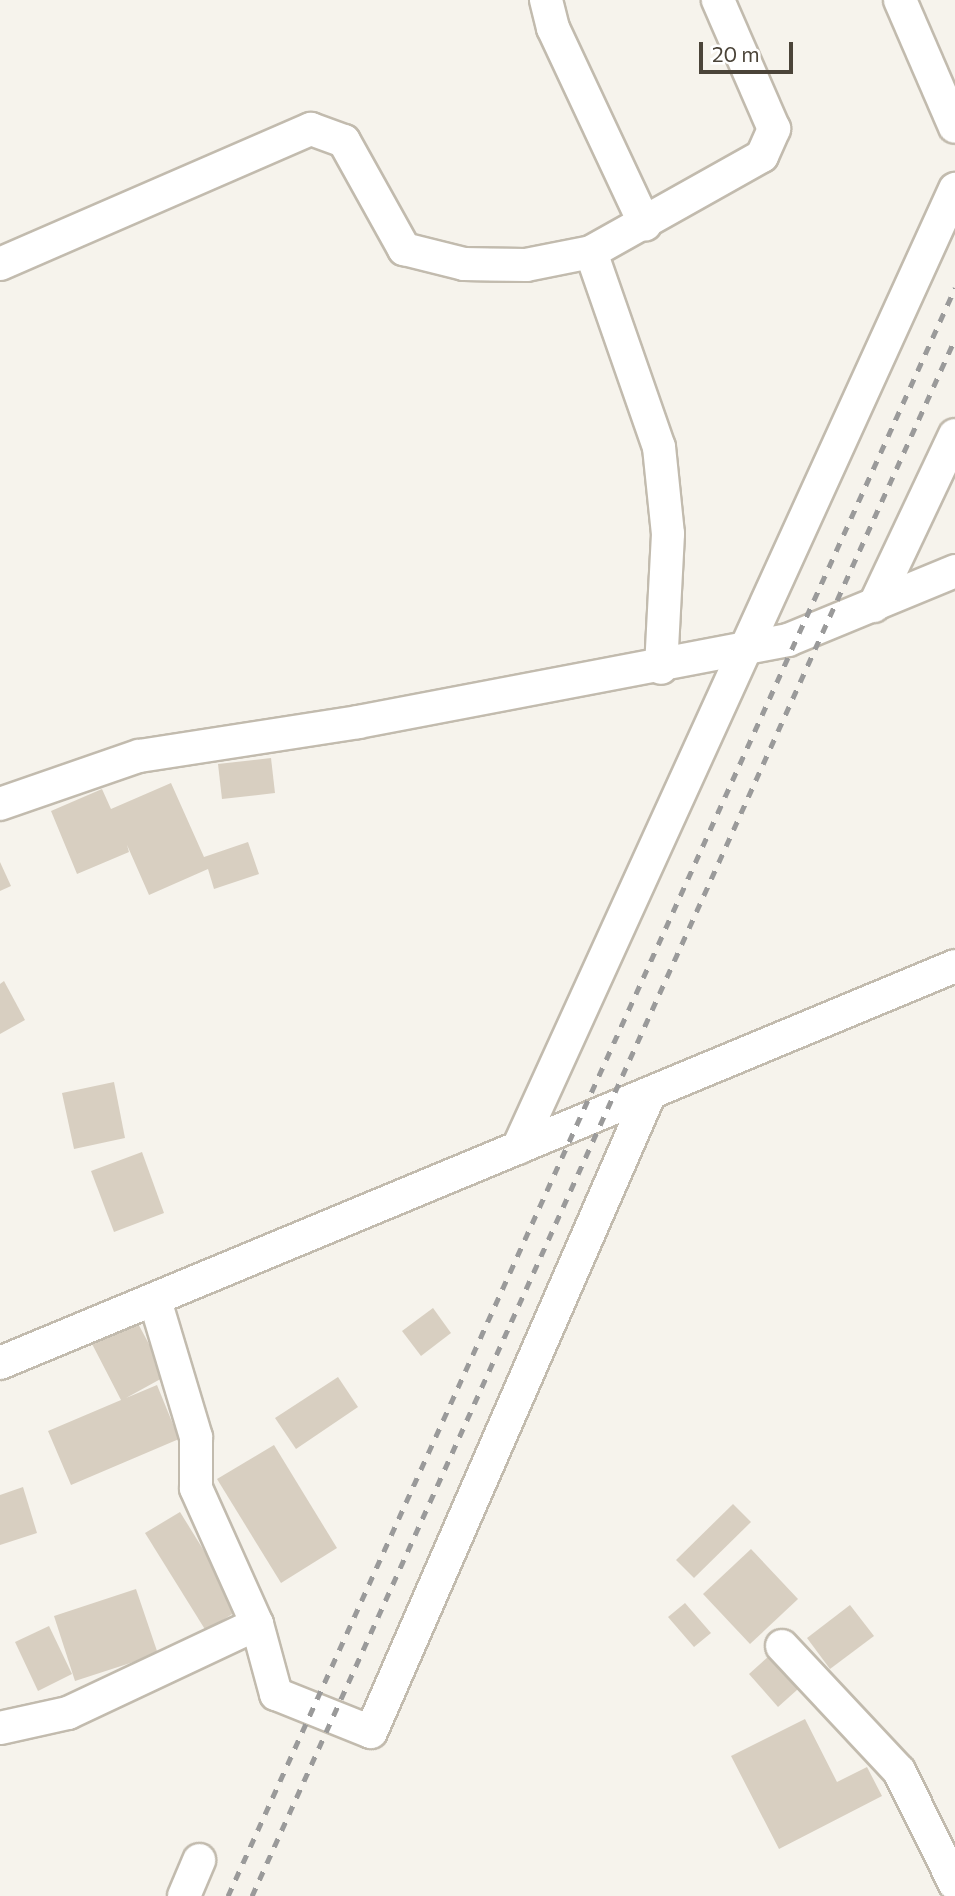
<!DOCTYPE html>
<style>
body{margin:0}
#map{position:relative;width:955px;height:1896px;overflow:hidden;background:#f6f3ec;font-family:Commissioner,sans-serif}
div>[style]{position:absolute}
.building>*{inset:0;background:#d8cfc1}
.roads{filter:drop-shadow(2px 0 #c2bbae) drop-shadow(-2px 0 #c2bbae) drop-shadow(0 2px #c2bbae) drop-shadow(0 -2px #c2bbae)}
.minor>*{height:32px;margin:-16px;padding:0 16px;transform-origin:16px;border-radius:16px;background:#fff}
.rail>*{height:5px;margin-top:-2.5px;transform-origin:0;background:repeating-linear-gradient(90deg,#9a9a9a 0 9px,transparent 0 18px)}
span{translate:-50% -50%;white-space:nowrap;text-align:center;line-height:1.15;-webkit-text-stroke:5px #fff;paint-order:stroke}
.scale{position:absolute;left:699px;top:42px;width:94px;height:32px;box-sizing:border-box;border:4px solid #4b4439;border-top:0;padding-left:9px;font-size:21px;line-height:24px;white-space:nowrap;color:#4b4439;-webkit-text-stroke:5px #fff;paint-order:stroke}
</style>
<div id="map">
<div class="building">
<i style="clip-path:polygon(271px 758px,275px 793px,222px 799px,218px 764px)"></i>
<i style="clip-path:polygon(171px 783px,204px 857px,248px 842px,259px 874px,214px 889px,208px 869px,149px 895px,127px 845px,129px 852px,77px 874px,51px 811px,102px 789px,111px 809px)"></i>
<i style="clip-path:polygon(0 862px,11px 886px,0 891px)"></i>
<i style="clip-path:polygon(4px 981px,25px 1020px,0 1034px,0 984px)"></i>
<i style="clip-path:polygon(114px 1082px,125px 1138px,74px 1149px,62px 1093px)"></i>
<i style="clip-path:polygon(142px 1152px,164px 1213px,114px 1232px,91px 1171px)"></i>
<i style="clip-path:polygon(433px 1308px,451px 1333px,421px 1356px,402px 1331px)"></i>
<i style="clip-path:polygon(134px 1316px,166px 1376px,126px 1398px,157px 1385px,179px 1439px,71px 1485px,48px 1431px,121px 1400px,90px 1340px)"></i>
<i style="clip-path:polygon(338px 1377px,358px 1407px,296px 1449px,275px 1418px)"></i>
<i style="clip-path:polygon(274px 1445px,337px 1548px,281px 1583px,217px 1479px)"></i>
<i style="clip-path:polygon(23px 1487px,37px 1533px,0 1545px,0 1495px)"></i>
<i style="clip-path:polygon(733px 1504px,751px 1522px,694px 1578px,676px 1560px)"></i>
<i style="clip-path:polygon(180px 1512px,240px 1609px,206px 1631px,145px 1533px)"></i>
<i style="clip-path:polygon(751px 1549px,798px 1599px,750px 1644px,703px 1594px)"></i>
<i style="clip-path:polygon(136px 1589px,158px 1654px,75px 1681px,54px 1616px)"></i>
<i style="clip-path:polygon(685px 1603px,711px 1633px,694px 1647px,668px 1617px)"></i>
<i style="clip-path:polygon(850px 1605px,874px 1636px,830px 1669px,807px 1638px)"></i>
<i style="clip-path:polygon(49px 1626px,72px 1674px,38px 1691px,15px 1642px)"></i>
<i style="clip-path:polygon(778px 1648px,807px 1681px,778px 1707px,749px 1674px)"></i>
<i style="clip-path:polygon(805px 1719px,837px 1782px,867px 1767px,882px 1796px,779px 1849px,731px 1756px)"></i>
</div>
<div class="roads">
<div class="minor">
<i style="left:546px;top:0;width:29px;rotate:76deg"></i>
<i style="left:553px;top:28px;width:217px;rotate:64.9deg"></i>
<i style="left:900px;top:0;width:138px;rotate:66.6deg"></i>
<i style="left:591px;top:252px;width:207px;rotate:70.8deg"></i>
<i style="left:659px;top:447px;width:87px;rotate:84.1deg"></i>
<i style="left:668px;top:534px;width:134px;rotate:93deg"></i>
<i style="left:0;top:264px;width:339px;rotate:-23.5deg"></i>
<i style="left:311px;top:129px;width:35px;rotate:20deg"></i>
<i style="left:344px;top:141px;width:124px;rotate:60.9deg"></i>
<i style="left:404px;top:249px;width:62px;rotate:14deg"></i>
<i style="left:464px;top:264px;width:62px;rotate:0.9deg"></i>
<i style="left:526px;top:265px;width:66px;rotate:-11.3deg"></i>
<i style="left:591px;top:252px;width:196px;rotate:-29.3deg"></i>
<i style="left:762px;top:156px;width:30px;rotate:-66deg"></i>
<i style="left:774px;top:129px;width:141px;rotate:-113.5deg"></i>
<i style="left:874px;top:606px;width:189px;rotate:-64.7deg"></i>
<i style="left:0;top:804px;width:147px;rotate:-19.1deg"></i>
<i style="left:139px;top:756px;width:222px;rotate:-8.8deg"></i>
<i style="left:358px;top:722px;width:438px;rotate:-10.8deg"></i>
<i style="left:788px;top:640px;width:181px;rotate:-22.4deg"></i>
<i style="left:518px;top:1148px;width:1054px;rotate:-65.5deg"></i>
<i style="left:0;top:1363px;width:1034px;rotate:-22.57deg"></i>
<i style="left:257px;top:1624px;width:73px;rotate:74.8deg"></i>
<i style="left:276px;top:1694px;width:102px;rotate:21.8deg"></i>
<i style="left:371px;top:1732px;width:697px;rotate:-66.41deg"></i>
<i style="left:782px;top:1646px;width:171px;rotate:46.9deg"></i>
<i style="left:899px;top:1771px;width:126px;rotate:63.6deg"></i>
<i style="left:0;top:1728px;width:70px;rotate:-12.4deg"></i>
<i style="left:68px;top:1713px;width:209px;rotate:-25.2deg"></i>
<i style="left:257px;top:1624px;width:149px;rotate:-114.2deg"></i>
<i style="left:196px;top:1488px;width:51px;rotate:-90deg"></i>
<i style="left:196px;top:1437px;width:143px;rotate:-106.7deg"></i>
<i style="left:184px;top:1896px;width:39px;rotate:-67deg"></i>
</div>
</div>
<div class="rail">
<i style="left:228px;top:1896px;width:1765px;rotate:-65.67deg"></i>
<i style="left:252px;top:1896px;width:1708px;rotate:-65.7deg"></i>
</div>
<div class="scale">20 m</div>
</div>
